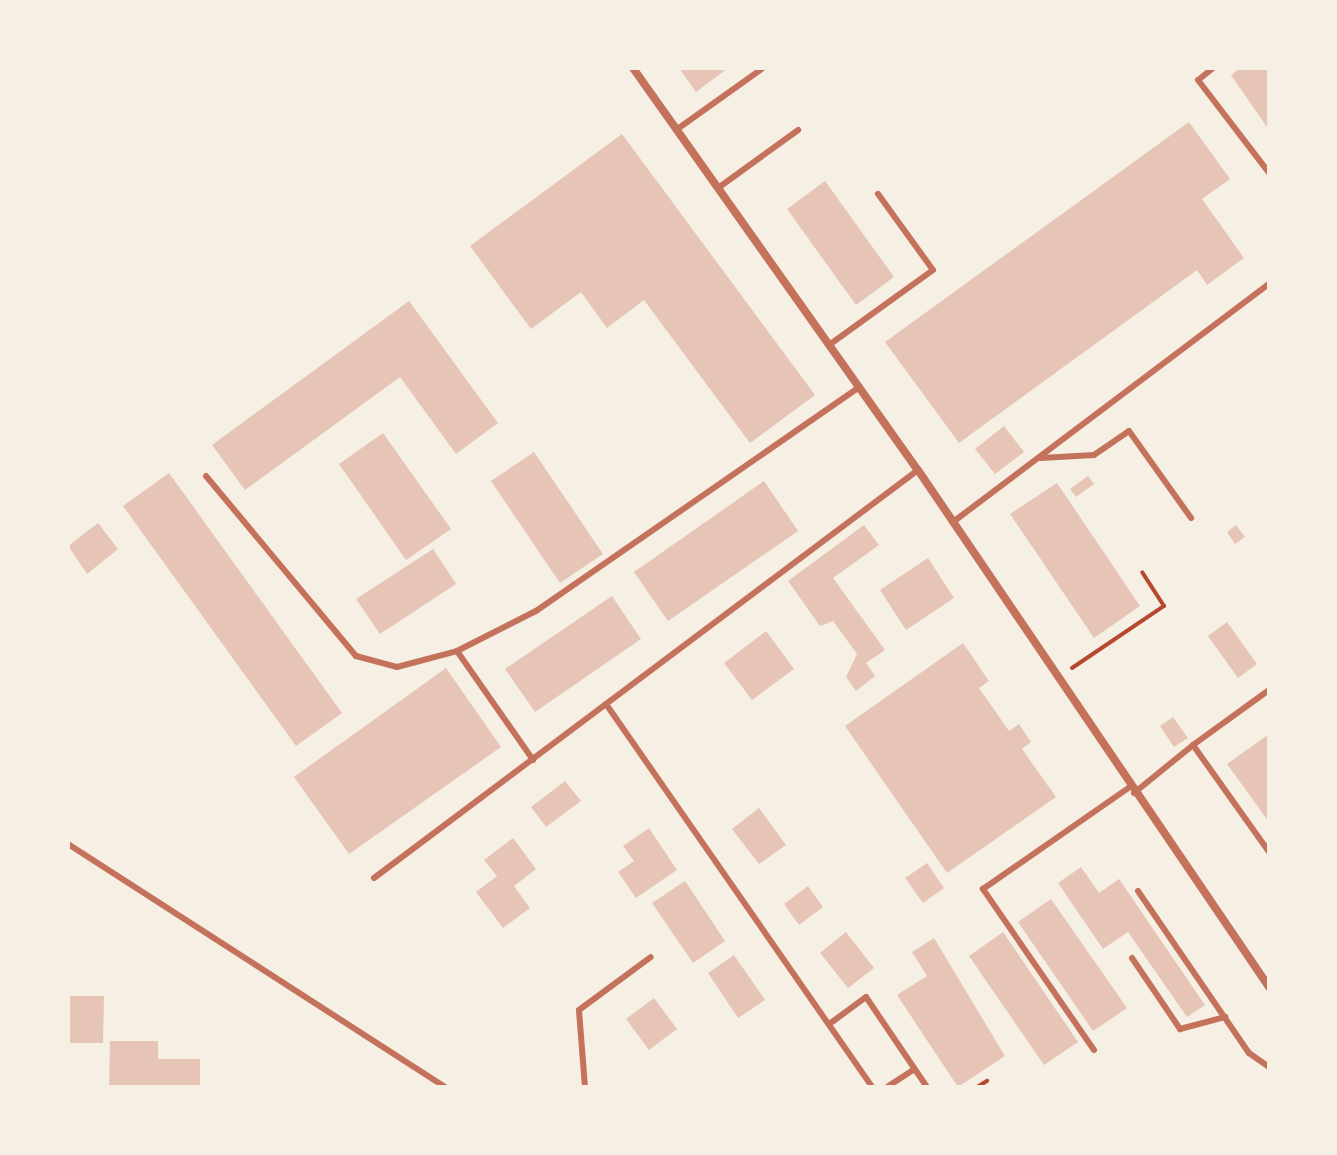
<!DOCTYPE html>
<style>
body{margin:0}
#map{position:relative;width:1337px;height:1155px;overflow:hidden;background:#f6efe4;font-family:"Sofia Sans Condensed",sans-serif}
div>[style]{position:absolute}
.building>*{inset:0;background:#e6c5b7}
.path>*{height:4px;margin:-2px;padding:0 2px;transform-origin:2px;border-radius:2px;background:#b5482f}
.service>*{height:6px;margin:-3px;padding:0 3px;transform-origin:3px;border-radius:3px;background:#c5725c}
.minor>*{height:8px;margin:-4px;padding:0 4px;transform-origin:4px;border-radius:4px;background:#c5725c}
span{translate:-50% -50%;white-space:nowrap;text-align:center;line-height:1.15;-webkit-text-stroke:8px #f6efe4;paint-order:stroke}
.frame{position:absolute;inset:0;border:70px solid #f6efe4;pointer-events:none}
</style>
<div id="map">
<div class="building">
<i style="clip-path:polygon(679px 68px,728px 68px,696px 92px)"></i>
<i style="clip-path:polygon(1240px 68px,1269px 68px,1269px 130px,1231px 75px)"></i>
<i style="clip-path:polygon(1189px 122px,1230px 179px,1202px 199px,1244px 258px,1207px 285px,1197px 270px,959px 443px,885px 342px)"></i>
<i style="clip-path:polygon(622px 134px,815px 395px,750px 443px,644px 300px,607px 328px,581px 292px,531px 329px,470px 246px)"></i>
<i style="clip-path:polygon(825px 181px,894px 277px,856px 305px,787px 209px)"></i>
<i style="clip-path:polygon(409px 301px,498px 423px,456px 454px,400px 377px,245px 490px,212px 445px)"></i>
<i style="clip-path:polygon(1004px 426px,1024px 452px,995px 474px,975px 449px)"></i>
<i style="clip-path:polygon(383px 433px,451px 529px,406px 560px,339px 464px)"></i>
<i style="clip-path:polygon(534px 452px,603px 554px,560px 583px,491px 481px)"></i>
<i style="clip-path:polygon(169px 473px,342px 713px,296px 746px,123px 506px)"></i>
<i style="clip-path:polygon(1088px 476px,1094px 484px,1076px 497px,1070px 489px)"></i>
<i style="clip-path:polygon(764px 481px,798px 531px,668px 621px,634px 572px)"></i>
<i style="clip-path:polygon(1057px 483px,1140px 606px,1094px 638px,1010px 514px)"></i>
<i style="clip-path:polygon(98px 523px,118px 549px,87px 574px,68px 546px)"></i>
<i style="clip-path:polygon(864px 525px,879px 545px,833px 578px,885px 650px,866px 663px,875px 676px,856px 691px,846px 677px,857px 654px,833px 621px,820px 626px,788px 581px)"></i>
<i style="clip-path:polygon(1236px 525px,1245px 537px,1235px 544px,1227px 532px)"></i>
<i style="clip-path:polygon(433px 549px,456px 584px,380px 634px,356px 599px)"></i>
<i style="clip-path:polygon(928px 558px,954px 598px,906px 630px,880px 590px)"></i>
<i style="clip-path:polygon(612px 596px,641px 639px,535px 712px,505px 669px)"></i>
<i style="clip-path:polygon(1227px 622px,1257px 664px,1238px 678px,1208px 636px)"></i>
<i style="clip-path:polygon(766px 631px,794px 669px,752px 700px,724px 663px)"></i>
<i style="clip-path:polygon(963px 643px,989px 681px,979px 688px,1009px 731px,1019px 724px,1031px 742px,1022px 749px,1056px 797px,947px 873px,845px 726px)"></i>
<i style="clip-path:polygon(446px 668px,501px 747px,349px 854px,294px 777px)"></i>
<i style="clip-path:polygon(1173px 717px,1188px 738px,1174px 747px,1160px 726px)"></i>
<i style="clip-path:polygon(1269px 734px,1269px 822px,1227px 764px)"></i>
<i style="clip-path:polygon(565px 781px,581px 801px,546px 827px,531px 807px)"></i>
<i style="clip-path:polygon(759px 808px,786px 845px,759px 864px,732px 829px)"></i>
<i style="clip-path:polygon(649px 828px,677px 870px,636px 898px,618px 872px,634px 861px,623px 846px)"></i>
<i style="clip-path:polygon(513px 838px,536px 869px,514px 886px,530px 908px,503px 928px,476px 892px,497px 876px,484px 860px)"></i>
<i style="clip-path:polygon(927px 863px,944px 888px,923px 903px,905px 878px)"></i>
<i style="clip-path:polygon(1081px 867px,1099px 893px,1119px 879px,1205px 1005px,1187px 1017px,1128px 932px,1103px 949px,1058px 883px)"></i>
<i style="clip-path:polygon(685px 881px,725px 941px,693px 963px,652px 903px)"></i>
<i style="clip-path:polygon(808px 886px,823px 907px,799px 925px,784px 904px)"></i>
<i style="clip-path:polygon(1051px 899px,1127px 1008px,1093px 1031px,1018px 922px)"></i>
<i style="clip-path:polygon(846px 932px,874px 968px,848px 988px,820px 953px)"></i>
<i style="clip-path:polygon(1003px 932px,1078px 1042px,1044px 1065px,969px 956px)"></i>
<i style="clip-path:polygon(934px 938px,1005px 1056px,958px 1087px,897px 995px,927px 976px,912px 952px)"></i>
<i style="clip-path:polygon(734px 955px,765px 1000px,738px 1018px,708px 973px)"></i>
<i style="clip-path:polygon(68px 996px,104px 996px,103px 1043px,68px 1043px)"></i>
<i style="clip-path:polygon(654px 998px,677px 1029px,649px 1050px,626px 1019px)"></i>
<i style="clip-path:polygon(110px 1041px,158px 1041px,158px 1059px,200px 1059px,200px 1087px,109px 1087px)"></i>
</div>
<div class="path">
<i style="left:1072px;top:668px;width:111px;rotate:-34deg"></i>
<i style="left:1164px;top:606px;width:40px;rotate:-122.9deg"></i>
<i style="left:977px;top:1087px;width:12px;rotate:-31deg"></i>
</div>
<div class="service">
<i style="left:1213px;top:68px;width:19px;rotate:141deg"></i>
<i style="left:1198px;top:80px;width:117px;rotate:52.6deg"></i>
<i style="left:676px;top:130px;width:107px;rotate:-35.5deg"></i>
<i style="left:718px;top:188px;width:99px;rotate:-35.9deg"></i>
<i style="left:829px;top:345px;width:128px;rotate:-35.8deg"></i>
<i style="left:933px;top:270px;width:94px;rotate:-125.9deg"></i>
<i style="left:1041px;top:458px;width:53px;rotate:-3.2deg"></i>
<i style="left:1094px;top:455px;width:42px;rotate:-34.4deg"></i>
<i style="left:1129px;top:431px;width:107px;rotate:54.5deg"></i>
<i style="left:206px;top:476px;width:234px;rotate:50.2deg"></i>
<i style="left:356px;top:656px;width:42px;rotate:15deg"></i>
<i style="left:397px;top:667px;width:62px;rotate:-14.9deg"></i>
<i style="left:457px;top:651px;width:89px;rotate:-26.9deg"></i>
<i style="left:536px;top:611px;width:393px;rotate:-34.7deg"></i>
<i style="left:953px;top:522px;width:396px;rotate:-37deg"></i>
<i style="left:457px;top:651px;width:133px;rotate:55.1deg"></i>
<i style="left:1269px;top:690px;width:94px;rotate:144.1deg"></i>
<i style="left:1193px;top:745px;width:131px;rotate:54.6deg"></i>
<i style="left:606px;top:704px;width:466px;rotate:55.2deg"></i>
<i style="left:1134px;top:793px;width:76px;rotate:-39.1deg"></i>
<i style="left:68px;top:844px;width:449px;rotate:32.8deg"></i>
<i style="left:374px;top:878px;width:680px;rotate:-36.87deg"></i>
<i style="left:1138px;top:891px;width:196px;rotate:55.6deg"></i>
<i style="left:1249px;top:1053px;width:24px;rotate:35deg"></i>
<i style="left:1132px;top:958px;width:86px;rotate:55.9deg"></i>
<i style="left:1180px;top:1029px;width:47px;rotate:-14.9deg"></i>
<i style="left:832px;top:1022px;width:42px;rotate:-36.3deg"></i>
<i style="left:866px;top:997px;width:109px;rotate:55.9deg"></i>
<i style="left:1094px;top:1050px;width:196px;rotate:-124.6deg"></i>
<i style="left:983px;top:889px;width:179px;rotate:-34.8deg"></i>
<i style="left:585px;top:1087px;width:77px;rotate:-94.5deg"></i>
<i style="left:579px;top:1010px;width:89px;rotate:-36.4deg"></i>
<i style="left:887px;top:1087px;width:33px;rotate:-33deg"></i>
</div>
<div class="minor">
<i style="left:633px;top:68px;width:493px;rotate:54.7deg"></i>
<i style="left:918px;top:470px;width:625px;rotate:55.83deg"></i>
</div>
<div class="frame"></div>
</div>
